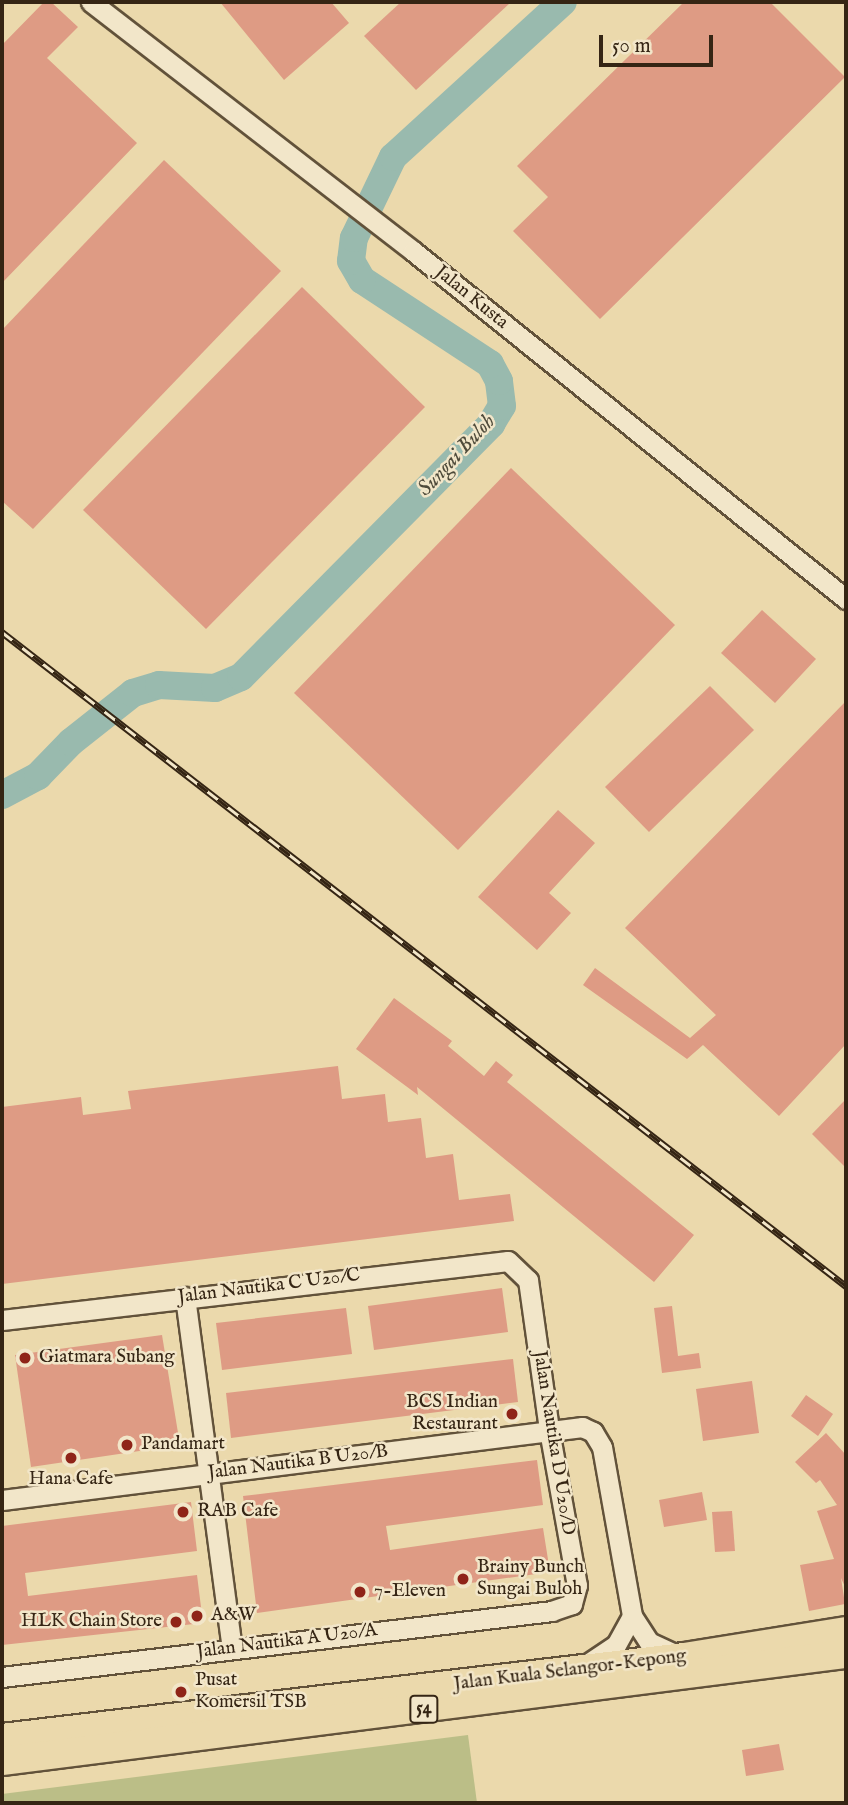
<!DOCTYPE html>
<style>
body{margin:0}
#map{position:relative;width:848px;height:1805px;overflow:hidden;background:#ebd9ac;font-family:"IM FELL English",serif}
div>[style]{position:absolute}
.green>*{inset:0;background:#bbbe87}
.river>*{height:28px;margin:-14px;padding:0 14px;transform-origin:14px;border-radius:14px;background:#99baae}
.building>*{inset:0;background:#de9b84}
.roads{filter:drop-shadow(2px 0 #62523a) drop-shadow(-2px 0 #62523a) drop-shadow(0 2px #62523a) drop-shadow(0 -2px #62523a)}
.minor>*{height:19px;margin:-9.5px;padding:0 9.5px;transform-origin:9.5px;border-radius:9.5px;background:#f2e6c9}
.highway>*{height:28px;margin:-14px;padding:0 14px;transform-origin:14px;border-radius:14px;background:#ebd9ac}
.rail>*{height:7px;margin-top:-3.5px;transform-origin:0;background:repeating-linear-gradient(90deg,#f2e6c9 0 13px,#352514 0 26px);box-sizing:border-box;border-block:2px solid #352514}
.dots>*{width:19px;height:19px;translate:-50% -50%;box-sizing:border-box;border:4px solid #f2e6c9;border-radius:50%}
span{translate:-50% -50%;white-space:nowrap;text-align:center;line-height:1.15;-webkit-text-stroke:5px #f2e6c9;paint-order:stroke}
.shield-label span{padding:2px 5px;background:#f2e6c9;border:2px solid;border-radius:5px;-webkit-text-stroke-width:0}
.shield-label{font-size:18px;color:#352514;font-weight:700}
.street-label{font-size:19px;color:#352514}
.poi-label{font-size:19px;color:#352514}
.left{translate:0 -50%;text-align:left}
.right{translate:-100% -50%;text-align:right}
.water-label{font-size:21px;color:#4e4a3a;font-style:italic}
.frame{position:absolute;inset:0;border:4px solid #352514;pointer-events:none}
.scale{position:absolute;left:599px;top:35px;width:114px;height:32px;box-sizing:border-box;border:4px solid #352514;border-top:0;padding-left:9px;font-size:21px;line-height:24px;white-space:nowrap;color:#352514;-webkit-text-stroke:5px #f2e6c9;paint-order:stroke}
</style>
<div id="map">
<div class="green">
<i style="clip-path:polygon(468px 1735px,477px 1803px,2px 1803px,2px 1794px)"></i>
</div>
<div class="river">
<i style="left:2px;top:795px;width:41px;rotate:-27.8deg"></i>
<i style="left:38px;top:776px;width:47px;rotate:-45.9deg"></i>
<i style="left:71px;top:742px;width:79px;rotate:-38.3deg"></i>
<i style="left:133px;top:693px;width:27px;rotate:-17deg"></i>
<i style="left:159px;top:685px;width:56px;rotate:3.1deg"></i>
<i style="left:215px;top:688px;width:28px;rotate:-23deg"></i>
<i style="left:241px;top:677px;width:356px;rotate:-45.3deg"></i>
<i style="left:491px;top:424px;width:21px;rotate:-59deg"></i>
<i style="left:502px;top:406px;width:25px;rotate:-97deg"></i>
<i style="left:499px;top:381px;width:19px;rotate:-118deg"></i>
<i style="left:490px;top:364px;width:153px;rotate:-146.7deg"></i>
<i style="left:362px;top:280px;width:22px;rotate:-120deg"></i>
<i style="left:351px;top:261px;width:23px;rotate:-83deg"></i>
<i style="left:354px;top:238px;width:90px;rotate:-64.3deg"></i>
<i style="left:393px;top:157px;width:230px;rotate:-42.4deg"></i>
</div>
<div class="building">
<i style="clip-path:polygon(44px 2px,51px 2px,78px 27px,47px 58px,137px 143px,2px 283px,2px 45px)"></i>
<i style="clip-path:polygon(220px 2px,331px 2px,349px 23px,284px 80px)"></i>
<i style="clip-path:polygon(401px 2px,511px 2px,416px 90px,364px 36px)"></i>
<i style="clip-path:polygon(684px 2px,770px 2px,845px 77px,600px 319px,513px 231px,548px 197px,517px 166px)"></i>
<i style="clip-path:polygon(164px 160px,281px 271px,33px 529px,2px 501px,2px 330px)"></i>
<i style="clip-path:polygon(302px 287px,425px 407px,206px 629px,83px 510px)"></i>
<i style="clip-path:polygon(511px 468px,675px 625px,458px 850px,294px 693px)"></i>
<i style="clip-path:polygon(762px 610px,816px 659px,775px 703px,721px 653px)"></i>
<i style="clip-path:polygon(710px 686px,754px 730px,649px 832px,605px 787px)"></i>
<i style="clip-path:polygon(846px 701px,846px 1044px,779px 1116px,703px 1045px,687px 1059px,583px 985px,595px 968px,690px 1038px,716px 1015px,625px 928px)"></i>
<i style="clip-path:polygon(558px 810px,595px 843px,549px 893px,571px 913px,537px 950px,478px 897px)"></i>
<i style="clip-path:polygon(394px 998px,452px 1041px,448px 1046px,484px 1076px,496px 1061px,513px 1075px,507px 1082px,694px 1235px,654px 1282px,417px 1087px,418px 1095px,356px 1049px)"></i>
<i style="clip-path:polygon(338px 1066px,342px 1099px,385px 1094px,388px 1122px,421px 1118px,426px 1158px,453px 1154px,459px 1200px,510px 1194px,514px 1221px,2px 1284px,2px 1107px,81px 1097px,83px 1115px,131px 1109px,128px 1091px)"></i>
<i style="clip-path:polygon(846px 1099px,846px 1168px,812px 1134px)"></i>
<i style="clip-path:polygon(502px 1288px,508px 1332px,374px 1350px,368px 1306px)"></i>
<i style="clip-path:polygon(672px 1306px,678px 1356px,699px 1353px,701px 1368px,662px 1373px,654px 1308px)"></i>
<i style="clip-path:polygon(346px 1308px,352px 1354px,222px 1370px,216px 1323px)"></i>
<i style="clip-path:polygon(162px 1335px,180px 1445px,31px 1467px,15px 1355px)"></i>
<i style="clip-path:polygon(513px 1359px,518px 1402px,231px 1438px,226px 1393px)"></i>
<i style="clip-path:polygon(752px 1381px,759px 1433px,703px 1441px,696px 1389px)"></i>
<i style="clip-path:polygon(806px 1395px,833px 1414px,818px 1436px,791px 1416px)"></i>
<i style="clip-path:polygon(826px 1433px,846px 1455px,846px 1589px,841px 1578px,845px 1604px,809px 1611px,800px 1565px,834px 1559px,817px 1511px,837px 1505px,820px 1480px,816px 1483px,795px 1462px)"></i>
<i style="clip-path:polygon(537px 1460px,543px 1505px,386px 1526px,390px 1550px,543px 1528px,550px 1572px,257px 1613px,243px 1496px)"></i>
<i style="clip-path:polygon(702px 1492px,707px 1520px,664px 1527px,659px 1500px)"></i>
<i style="clip-path:polygon(191px 1502px,197px 1551px,25px 1573px,28px 1596px,197px 1575px,203px 1623px,2px 1645px,2px 1526px)"></i>
<i style="clip-path:polygon(732px 1511px,735px 1551px,715px 1552px,712px 1512px)"></i>
<i style="clip-path:polygon(779px 1744px,784px 1770px,746px 1776px,742px 1750px)"></i>
</div>
<div class="roads">
<div class="minor">
<i style="left:91px;top:2px;width:407px;rotate:37.7deg"></i>
<i style="left:413px;top:251px;width:556px;rotate:38.79deg"></i>
<i style="left:185px;top:1297px;width:355px;rotate:82.4deg"></i>
<i style="left:2px;top:1320px;width:509px;rotate:-6.65deg"></i>
<i style="left:508px;top:1261px;width:28px;rotate:44deg"></i>
<i style="left:528px;top:1280px;width:151px;rotate:82deg"></i>
<i style="left:549px;top:1430px;width:158px;rotate:79.8deg"></i>
<i style="left:577px;top:1585px;width:20px;rotate:105deg"></i>
<i style="left:572px;top:1604px;width:21px;rotate:161deg"></i>
<i style="left:552px;top:1611px;width:554px;rotate:173.16deg"></i>
<i style="left:2px;top:1500px;width:585px;rotate:-7.17deg"></i>
<i style="left:582px;top:1427px;width:12px;rotate:24deg"></i>
<i style="left:593px;top:1432px;width:17px;rotate:59deg"></i>
<i style="left:602px;top:1447px;width:172px;rotate:79.9deg"></i>
<i style="left:632px;top:1616px;width:31px;rotate:57deg"></i>
<i style="left:649px;top:1642px;width:31px;rotate:25deg"></i>
<i style="left:586px;top:1665px;width:36px;rotate:-34deg"></i>
<i style="left:616px;top:1645px;width:33px;rotate:-61deg"></i>
</div>
<div class="highway">
<i style="left:2px;top:1738px;width:687px;rotate:-6.77deg"></i>
<i style="left:684px;top:1657px;width:164px;rotate:-9.1deg"></i>
<i style="left:2px;top:1761px;width:851px;rotate:-7.23deg"></i>
</div>
</div>
<div class="rail">
<i style="left:2px;top:632px;width:1068px;rotate:37.77deg"></i>
</div>
<div class="dots">
<i style="left:25px;top:1358px;background:#8f2418"></i>
<i style="left:512px;top:1414px;background:#8f2418"></i>
<i style="left:127px;top:1445px;background:#8f2418"></i>
<i style="left:71px;top:1458px;background:#8f2418"></i>
<i style="left:183px;top:1512px;background:#8f2418"></i>
<i style="left:463px;top:1579px;background:#8f2418"></i>
<i style="left:360px;top:1592px;background:#8f2418"></i>
<i style="left:197px;top:1616px;background:#8f2418"></i>
<i style="left:176px;top:1622px;background:#8f2418"></i>
<i style="left:181px;top:1692px;background:#8f2418"></i>
</div>
<div class="shield-label">
<span style="left:424px;top:1709px">54</span>
</div>
<div class="street-label">
<span style="left:471px;top:298px;rotate:39deg">Jalan Kusta</span>
<span style="left:269px;top:1287px;rotate:-7deg">Jalan Nautika C U20/C</span>
<span style="left:553px;top:1443px;rotate:81deg">Jalan Nautika D U20/D</span>
<span style="left:298px;top:1463px;rotate:-7deg">Jalan Nautika B U20/B</span>
<span style="left:287px;top:1642px;rotate:-7deg">Jalan Nautika A U20/A</span>
<span style="left:570px;top:1671px;rotate:-7deg">Jalan Kuala Selangor-Kepong</span>
</div>
<div class="poi-label">
<span class="left" style="left:39px;top:1358px">Giatmara Subang</span>
<span class="right" style="left:498px;top:1414px">BCS Indian<br>Restaurant</span>
<span class="left" style="left:141px;top:1445px">Pandamart</span>
<span style="left:71px;top:1480px">Hana Cafe</span>
<span class="left" style="left:197px;top:1512px">RAB Cafe</span>
<span class="left" style="left:477px;top:1579px">Brainy Bunch<br>Sungai Buloh</span>
<span class="left" style="left:374px;top:1592px">7-Eleven</span>
<span class="left" style="left:211px;top:1616px">A&amp;W</span>
<span class="right" style="left:162px;top:1622px">HLK Chain Store</span>
<span class="left" style="left:195px;top:1692px">Pusat<br>Komersil TSB</span>
</div>
<div class="water-label">
<span style="left:457px;top:456px;rotate:-47deg">Sungai Buloh</span>
</div>
<div class="frame"></div>
<div class="scale">50 m</div>
</div>
